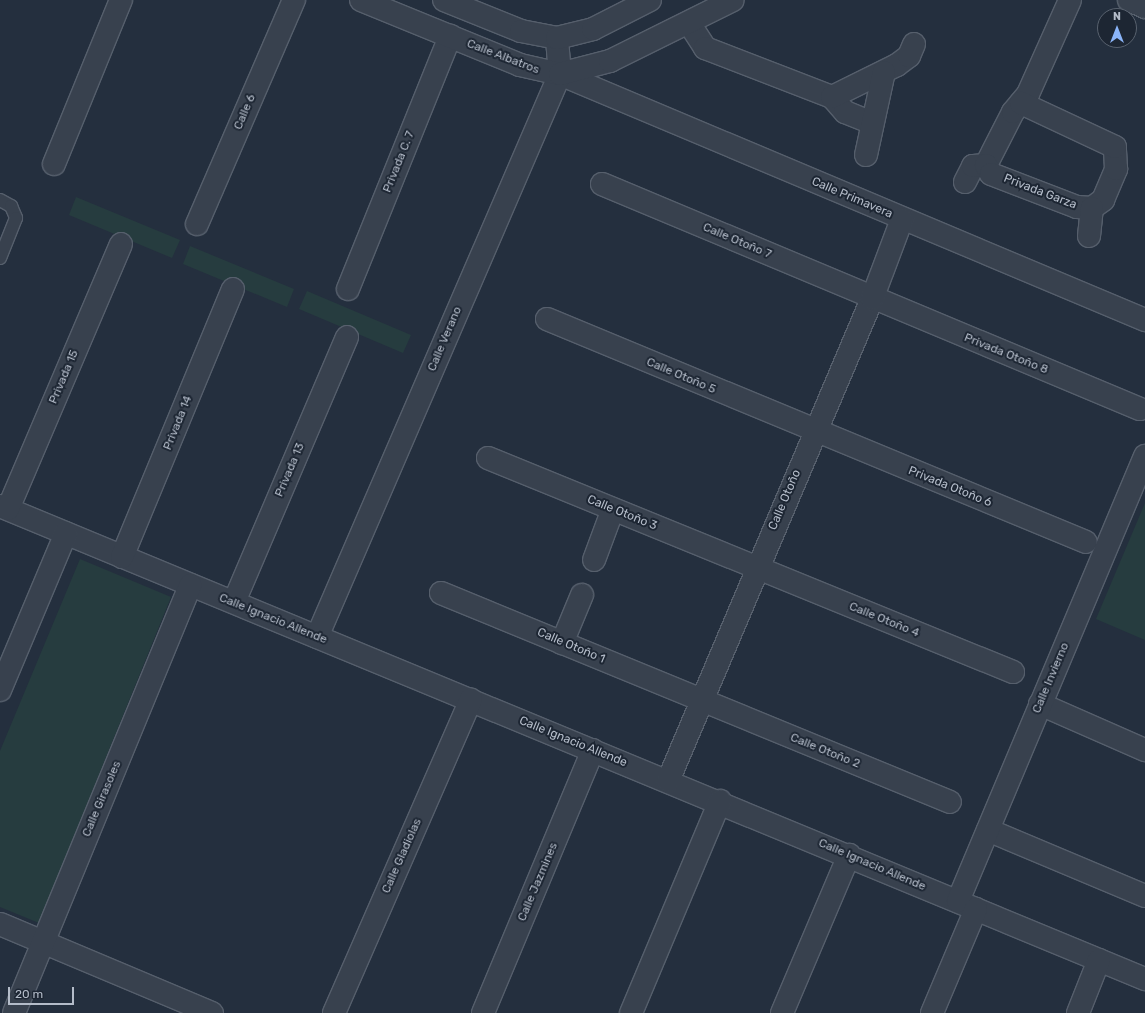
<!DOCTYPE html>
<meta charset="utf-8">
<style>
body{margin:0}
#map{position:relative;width:1145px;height:1013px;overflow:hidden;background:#242f3e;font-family:Rubik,sans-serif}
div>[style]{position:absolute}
.green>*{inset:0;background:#263c3f}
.roads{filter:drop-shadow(1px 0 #565f6c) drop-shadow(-1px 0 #565f6c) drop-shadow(0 1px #565f6c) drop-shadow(0 -1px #565f6c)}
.service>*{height:12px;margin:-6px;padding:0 6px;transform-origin:6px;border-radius:6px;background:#38414e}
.minor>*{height:22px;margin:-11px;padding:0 11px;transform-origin:11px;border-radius:11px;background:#38414e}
.tertiary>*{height:22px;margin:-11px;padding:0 11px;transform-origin:11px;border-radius:11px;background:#38414e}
span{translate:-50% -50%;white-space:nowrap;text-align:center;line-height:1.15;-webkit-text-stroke:4px #1d2633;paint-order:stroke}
.street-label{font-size:12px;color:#b4bcc9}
.north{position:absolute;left:1097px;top:8px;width:40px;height:40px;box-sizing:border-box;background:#1d2633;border:1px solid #59626f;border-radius:50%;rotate:0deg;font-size:11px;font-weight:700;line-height:16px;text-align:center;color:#b4bcc9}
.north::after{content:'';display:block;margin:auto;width:14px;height:18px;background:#8ab4f8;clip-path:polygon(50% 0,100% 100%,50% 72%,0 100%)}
.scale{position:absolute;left:8px;top:987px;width:66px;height:18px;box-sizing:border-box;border:2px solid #b4bcc9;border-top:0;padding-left:5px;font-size:12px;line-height:14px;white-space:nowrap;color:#b4bcc9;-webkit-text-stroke:3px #1d2633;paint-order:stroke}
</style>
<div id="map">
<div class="green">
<i style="clip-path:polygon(76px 197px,180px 240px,172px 258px,69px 215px)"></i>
<i style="clip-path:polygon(190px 246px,294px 289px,287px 307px,183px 264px)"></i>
<i style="clip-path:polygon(307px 291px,411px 335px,403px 353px,299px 309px)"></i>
<i style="clip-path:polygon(1145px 503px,1145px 640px,1096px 619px)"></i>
<i style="clip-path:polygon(80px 559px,171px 597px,39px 923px,0 907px,0 751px)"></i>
</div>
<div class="roads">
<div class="service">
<i style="left:0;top:200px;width:13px;rotate:29deg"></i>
<i style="left:11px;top:206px;width:13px;rotate:67deg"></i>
<i style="left:16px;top:218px;width:43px;rotate:111.8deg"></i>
</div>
<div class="minor">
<i style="left:1129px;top:0;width:17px;rotate:24deg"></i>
<i style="left:689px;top:23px;width:30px;rotate:57deg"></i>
<i style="left:705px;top:48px;width:136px;rotate:21.1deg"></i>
<i style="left:832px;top:97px;width:20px;rotate:49deg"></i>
<i style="left:845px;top:112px;width:27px;rotate:22deg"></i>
<i style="left:560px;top:74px;width:635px;rotate:22.81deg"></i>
<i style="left:832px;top:97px;width:72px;rotate:-26.2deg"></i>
<i style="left:897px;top:65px;width:15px;rotate:-37deg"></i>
<i style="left:909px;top:56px;width:13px;rotate:-67deg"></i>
<i style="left:866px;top:155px;width:85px;rotate:-77.8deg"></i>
<i style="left:54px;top:164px;width:177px;rotate:-67.8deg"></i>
<i style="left:986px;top:165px;width:59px;rotate:-63deg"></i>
<i style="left:1013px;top:112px;width:23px;rotate:-50deg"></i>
<i style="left:1028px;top:94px;width:103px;rotate:-65.9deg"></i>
<i style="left:965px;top:182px;width:18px;rotate:-63deg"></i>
<i style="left:973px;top:166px;width:13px;rotate:-4deg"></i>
<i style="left:986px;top:165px;width:10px;rotate:61deg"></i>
<i style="left:991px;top:174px;width:92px;rotate:21deg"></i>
<i style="left:1077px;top:207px;width:15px;rotate:4deg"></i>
<i style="left:1092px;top:208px;width:14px;rotate:-36deg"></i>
<i style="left:1103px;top:200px;width:34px;rotate:-67deg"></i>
<i style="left:1116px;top:169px;width:22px;rotate:-93deg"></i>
<i style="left:1115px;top:147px;width:104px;rotate:-154.9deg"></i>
<i style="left:602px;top:184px;width:583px;rotate:22.7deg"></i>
<i style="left:197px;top:224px;width:244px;rotate:-66.6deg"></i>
<i style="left:1089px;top:236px;width:28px;rotate:-84deg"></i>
<i style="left:348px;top:289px;width:273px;rotate:-68deg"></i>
<i style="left:547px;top:319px;width:583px;rotate:22.48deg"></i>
<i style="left:488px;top:458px;width:567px;rotate:22.18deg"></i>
<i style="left:0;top:506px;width:1239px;rotate:22.45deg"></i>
<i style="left:8px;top:509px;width:288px;rotate:-66.9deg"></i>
<i style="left:122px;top:557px;width:290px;rotate:-67.5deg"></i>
<i style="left:594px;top:560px;width:54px;rotate:-69.6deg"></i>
<i style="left:441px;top:593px;width:550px;rotate:22.32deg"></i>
<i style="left:234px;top:602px;width:288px;rotate:-66.9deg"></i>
<i style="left:317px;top:637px;width:613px;rotate:-66.65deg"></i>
<i style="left:560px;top:74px;width:36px;rotate:-95deg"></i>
<i style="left:562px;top:643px;width:52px;rotate:-67.4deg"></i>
<i style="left:0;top:690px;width:170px;rotate:-67.2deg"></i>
<i style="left:1040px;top:704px;width:115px;rotate:23.7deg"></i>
<i style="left:668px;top:781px;width:523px;rotate:-67.06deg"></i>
<i style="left:872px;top:299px;width:85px;rotate:-69.4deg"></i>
<i style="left:988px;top:830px;width:170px;rotate:22.8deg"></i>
<i style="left:958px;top:901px;width:483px;rotate:-67.2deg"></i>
<i style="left:0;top:924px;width:230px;rotate:22.8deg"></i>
<i style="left:14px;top:1013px;width:463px;rotate:-67.6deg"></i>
<i style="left:334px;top:1013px;width:342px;rotate:-66.4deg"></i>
<i style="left:483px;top:1013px;width:285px;rotate:-67.3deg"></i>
<i style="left:631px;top:1013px;width:230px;rotate:-67.2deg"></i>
<i style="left:782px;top:1013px;width:172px;rotate:-67deg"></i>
<i style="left:932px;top:1013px;width:113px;rotate:-67.1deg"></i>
<i style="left:1078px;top:1013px;width:57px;rotate:-68.4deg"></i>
</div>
<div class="tertiary">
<i style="left:361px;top:0;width:172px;rotate:22.2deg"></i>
<i style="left:520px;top:65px;width:41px;rotate:12.7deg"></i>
<i style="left:560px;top:74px;width:52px;rotate:-14.6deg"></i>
<i style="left:610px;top:61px;width:137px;rotate:-26.4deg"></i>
<i style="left:444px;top:0;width:83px;rotate:21.9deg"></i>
<i style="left:521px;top:31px;width:37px;rotate:11deg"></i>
<i style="left:557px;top:38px;width:37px;rotate:-14deg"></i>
<i style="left:593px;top:29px;width:64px;rotate:-27deg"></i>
</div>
</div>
<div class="street-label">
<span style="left:503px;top:57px;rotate:21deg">Calle Albatros</span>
<span style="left:245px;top:112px;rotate:-67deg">Calle 6</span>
<span style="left:399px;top:162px;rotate:-68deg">Privada C. 7</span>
<span style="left:1040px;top:192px;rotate:21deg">Privada Garza</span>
<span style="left:852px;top:198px;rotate:23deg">Calle Primavera</span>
<span style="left:737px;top:241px;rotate:23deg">Calle Otoño 7</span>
<span style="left:445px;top:339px;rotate:-67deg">Calle Verano</span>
<span style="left:1006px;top:354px;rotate:22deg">Privada Otoño 8</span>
<span style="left:681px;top:376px;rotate:23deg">Calle Otoño 5</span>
<span style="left:64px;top:377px;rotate:-67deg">Privada 15</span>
<span style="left:178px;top:423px;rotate:-68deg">Privada 14</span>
<span style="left:290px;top:470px;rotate:-67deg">Privada 13</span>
<span style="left:950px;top:487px;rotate:22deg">Privada Otoño 6</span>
<span style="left:785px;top:500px;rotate:-67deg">Calle Otoño</span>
<span style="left:622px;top:513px;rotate:22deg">Calle Otoño 3</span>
<span style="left:273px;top:619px;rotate:22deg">Calle Ignacio Allende</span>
<span style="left:884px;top:620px;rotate:22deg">Calle Otoño 4</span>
<span style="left:571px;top:646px;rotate:23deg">Calle Otoño 1</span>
<span style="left:1051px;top:678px;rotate:-67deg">Calle Invierno</span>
<span style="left:573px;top:742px;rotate:22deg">Calle Ignacio Allende</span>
<span style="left:825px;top:751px;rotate:22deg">Calle Otoño 2</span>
<span style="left:102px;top:799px;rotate:-67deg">Calle Girasoles</span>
<span style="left:402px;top:856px;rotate:-66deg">Calle Gladiolas</span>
<span style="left:872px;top:865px;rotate:23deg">Calle Ignacio Allende</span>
<span style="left:538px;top:882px;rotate:-67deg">Calle Jazmines</span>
</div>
<div class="north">N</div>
<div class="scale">20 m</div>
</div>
